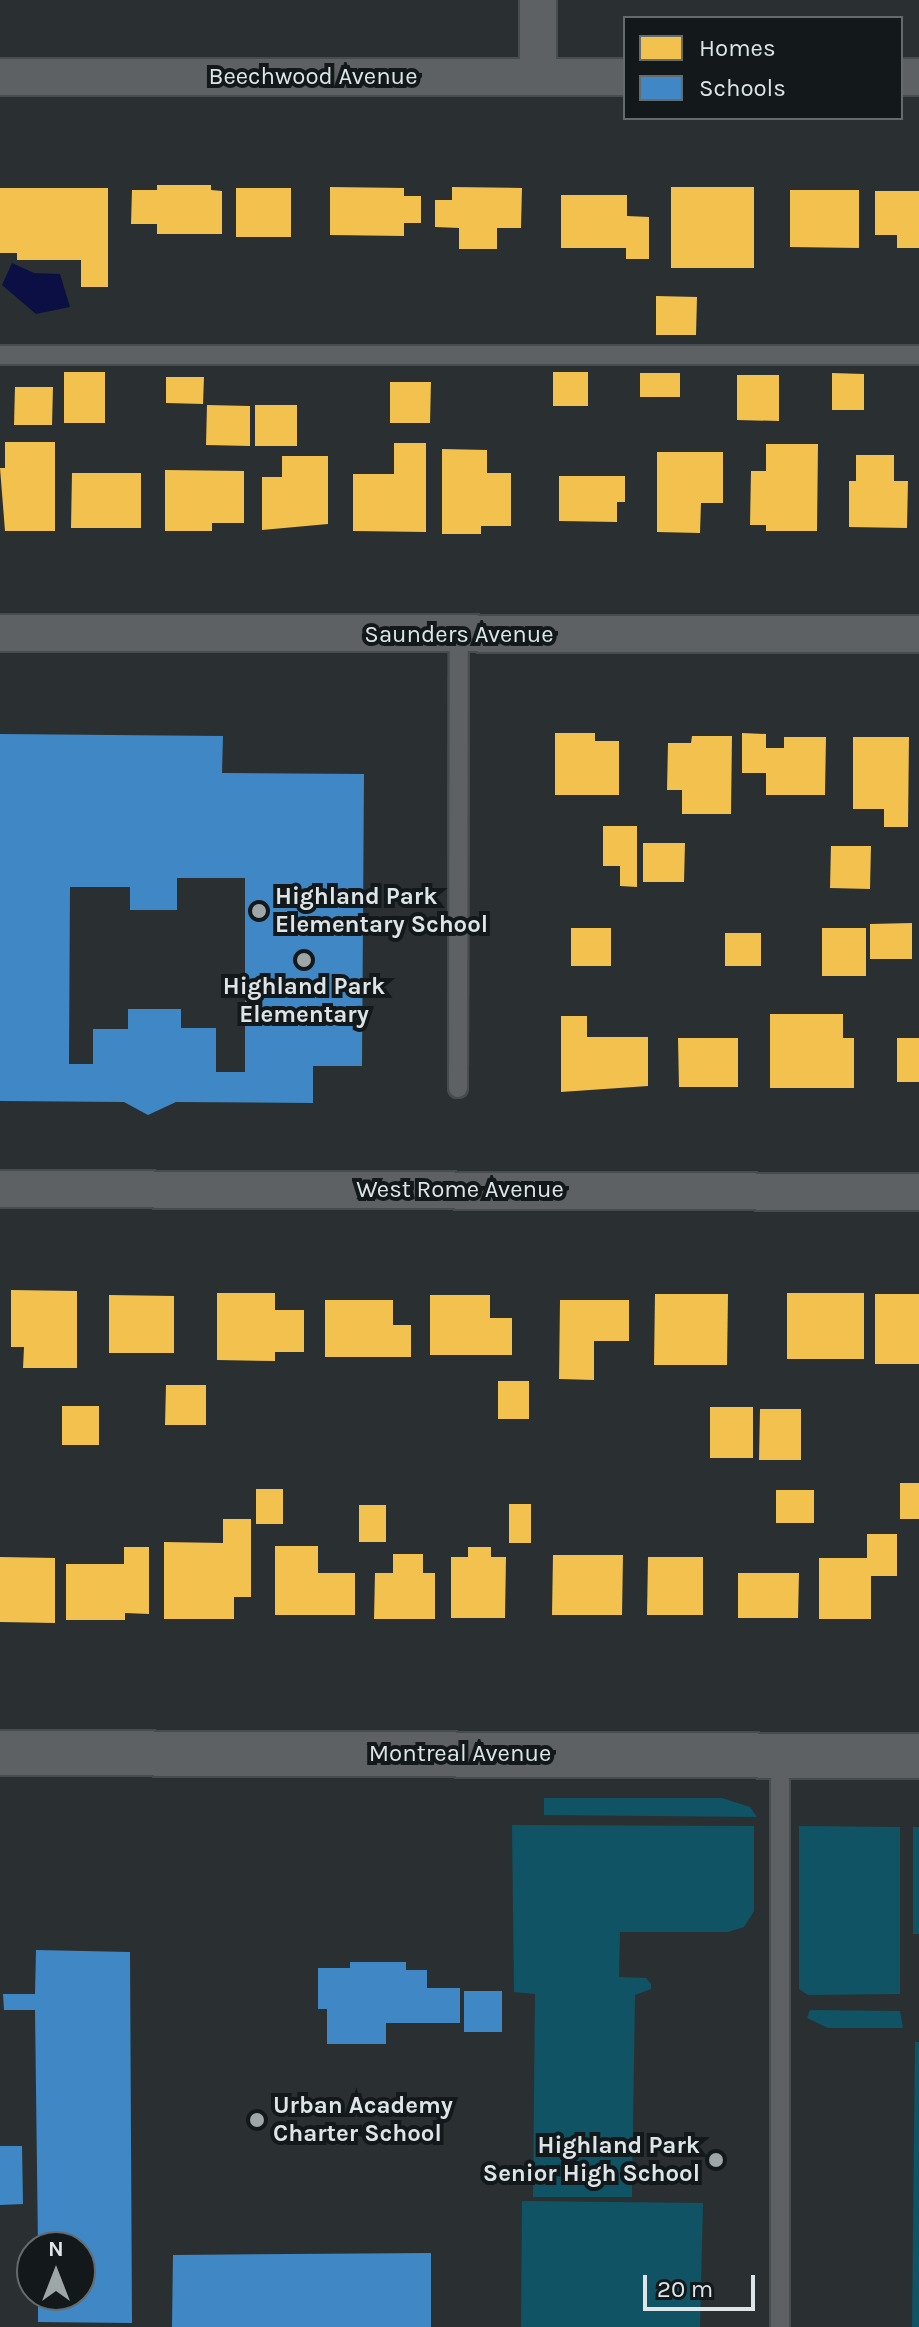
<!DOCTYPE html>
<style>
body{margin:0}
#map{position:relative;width:919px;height:2327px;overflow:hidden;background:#2a3032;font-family:Karla,sans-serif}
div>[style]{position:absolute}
.green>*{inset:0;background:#0f5364}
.water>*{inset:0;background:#0b0f43}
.homes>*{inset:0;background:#f2c14e}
.schools>*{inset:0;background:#3f88c5}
.roads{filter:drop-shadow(2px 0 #474d4f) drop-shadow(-2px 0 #474d4f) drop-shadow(0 2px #474d4f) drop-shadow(0 -2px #474d4f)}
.service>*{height:18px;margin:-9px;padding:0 9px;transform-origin:9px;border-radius:9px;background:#5d6163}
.minor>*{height:36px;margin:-18px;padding:0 18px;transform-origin:18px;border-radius:18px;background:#5d6163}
.tertiary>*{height:44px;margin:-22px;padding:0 22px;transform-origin:22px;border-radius:22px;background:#5d6163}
.dots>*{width:22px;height:22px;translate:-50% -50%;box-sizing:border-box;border:4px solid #13191b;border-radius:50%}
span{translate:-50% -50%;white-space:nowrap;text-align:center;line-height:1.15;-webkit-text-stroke:8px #13191b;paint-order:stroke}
.street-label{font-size:24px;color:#dde5e8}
.poi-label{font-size:24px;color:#dde5e8;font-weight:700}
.left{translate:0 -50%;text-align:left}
.right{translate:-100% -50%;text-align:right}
.legend{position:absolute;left:623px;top:16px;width:280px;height:104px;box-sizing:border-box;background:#13191b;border:2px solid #646b6d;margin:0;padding:10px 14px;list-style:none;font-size:24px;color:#dde5e8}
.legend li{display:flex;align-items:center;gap:16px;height:40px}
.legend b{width:40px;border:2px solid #646b6d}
.north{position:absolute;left:16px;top:2231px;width:80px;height:80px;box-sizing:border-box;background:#13191b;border:2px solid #646b6d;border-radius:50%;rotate:0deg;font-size:22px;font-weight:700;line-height:32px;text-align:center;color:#dde5e8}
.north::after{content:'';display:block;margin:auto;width:28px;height:36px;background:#9ea6a8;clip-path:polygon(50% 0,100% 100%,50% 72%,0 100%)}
.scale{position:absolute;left:643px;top:2275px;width:112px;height:36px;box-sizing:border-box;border:4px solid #dde5e8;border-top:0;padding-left:10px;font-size:24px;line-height:28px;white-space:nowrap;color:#dde5e8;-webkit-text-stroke:6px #13191b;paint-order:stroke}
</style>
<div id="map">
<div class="green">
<i style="clip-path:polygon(544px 1798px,722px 1798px,750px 1807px,757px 1817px,544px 1815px)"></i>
<i style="clip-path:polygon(512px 1825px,754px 1826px,754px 1911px,744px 1927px,728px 1932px,620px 1932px,619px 1977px,646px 1978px,651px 1984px,651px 1989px,635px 1995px,632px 2197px,533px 2197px,535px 1994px,514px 1992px)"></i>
<i style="clip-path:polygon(799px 1826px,900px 1827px,900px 1994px,808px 1995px,799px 1989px)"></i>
<i style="clip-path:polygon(913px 1827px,919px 1827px,919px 1934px,913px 1934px)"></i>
<i style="clip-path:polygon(810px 2010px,900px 2011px,903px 2028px,828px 2028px,807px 2018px)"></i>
<i style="clip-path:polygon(915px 2042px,919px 2042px,919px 2327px,912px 2327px)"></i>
<i style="clip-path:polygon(522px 2201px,703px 2203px,700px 2327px,521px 2327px)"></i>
</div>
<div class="water">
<i style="clip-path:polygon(12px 263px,34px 273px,60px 274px,70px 307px,36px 314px,2px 285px)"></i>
</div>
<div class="homes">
<i style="clip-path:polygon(157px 185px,211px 185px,211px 190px,222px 191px,222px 234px,157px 234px,157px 224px,131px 224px,132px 190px,157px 190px)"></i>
<i style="clip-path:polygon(330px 187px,404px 188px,404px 196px,421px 196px,421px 223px,404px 223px,404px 236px,330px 235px)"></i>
<i style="clip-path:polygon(452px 187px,522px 188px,521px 228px,497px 228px,497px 249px,459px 249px,459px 228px,435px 227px,435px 200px,452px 200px)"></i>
<i style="clip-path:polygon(671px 187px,754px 187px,754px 268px,671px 268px)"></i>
<i style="clip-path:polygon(0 188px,108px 188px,108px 287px,81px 287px,81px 260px,17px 260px,17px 253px,0 253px)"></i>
<i style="clip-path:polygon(236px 188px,291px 188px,291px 237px,236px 237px)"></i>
<i style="clip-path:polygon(790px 190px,859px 190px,859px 248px,790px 247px)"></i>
<i style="clip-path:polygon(875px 191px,919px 191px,919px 248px,897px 248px,897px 235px,875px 235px)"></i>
<i style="clip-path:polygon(561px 195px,627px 195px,627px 216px,649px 217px,649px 259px,626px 259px,626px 248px,561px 248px)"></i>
<i style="clip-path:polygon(656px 296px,697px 297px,696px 335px,656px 335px)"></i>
<i style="clip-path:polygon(64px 372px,105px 372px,105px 423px,64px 423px)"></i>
<i style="clip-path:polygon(553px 372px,588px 372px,588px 406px,553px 406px)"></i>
<i style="clip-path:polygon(640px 373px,680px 373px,680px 397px,640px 397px)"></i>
<i style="clip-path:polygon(832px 373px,864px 374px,864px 410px,832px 410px)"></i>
<i style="clip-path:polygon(737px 375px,779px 375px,779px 421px,737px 420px)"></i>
<i style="clip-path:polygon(166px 377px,204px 377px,203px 404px,166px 403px)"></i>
<i style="clip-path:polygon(390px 382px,431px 382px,430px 423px,390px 423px)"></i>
<i style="clip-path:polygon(15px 387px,53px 387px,52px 425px,14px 425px)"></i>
<i style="clip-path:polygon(207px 405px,250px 406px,250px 446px,206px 445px)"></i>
<i style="clip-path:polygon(255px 405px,297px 405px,297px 446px,255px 446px)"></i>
<i style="clip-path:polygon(5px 442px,55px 442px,55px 531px,5px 531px,0 468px,5px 468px)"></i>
<i style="clip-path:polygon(394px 443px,426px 443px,426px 532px,353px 531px,353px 474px,394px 474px)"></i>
<i style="clip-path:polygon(766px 444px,818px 444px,817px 531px,766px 531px,766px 525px,750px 525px,751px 471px,766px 471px)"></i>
<i style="clip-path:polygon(442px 449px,487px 450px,487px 473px,511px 473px,511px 526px,481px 526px,481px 534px,442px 534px)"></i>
<i style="clip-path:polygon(657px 452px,723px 452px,723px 503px,701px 503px,700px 533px,657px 532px)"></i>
<i style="clip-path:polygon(856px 455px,894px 455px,894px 481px,908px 481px,907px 528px,849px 527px,849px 481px,856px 481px)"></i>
<i style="clip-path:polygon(282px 456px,328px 456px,328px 524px,262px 530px,262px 477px,282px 477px)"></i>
<i style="clip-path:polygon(165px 470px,244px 471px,244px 523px,212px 523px,212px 531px,165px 531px)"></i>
<i style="clip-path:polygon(72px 473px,141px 473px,141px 528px,71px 528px)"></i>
<i style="clip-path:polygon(559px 476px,625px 476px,625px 502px,617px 502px,617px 522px,559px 521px)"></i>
<i style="clip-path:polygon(555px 733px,595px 733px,595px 741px,619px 741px,619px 795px,555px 795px)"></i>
<i style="clip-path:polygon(742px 733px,766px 734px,766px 748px,784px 748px,784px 737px,826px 737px,825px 795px,766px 795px,766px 773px,742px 773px)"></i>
<i style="clip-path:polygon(692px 736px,732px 736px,731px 814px,682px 814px,682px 790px,667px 790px,668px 743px,691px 743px)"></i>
<i style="clip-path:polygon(853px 737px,909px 737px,908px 827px,884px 827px,884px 809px,853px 809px)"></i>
<i style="clip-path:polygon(603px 826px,637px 826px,637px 887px,620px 886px,620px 866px,603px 866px)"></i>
<i style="clip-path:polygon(643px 843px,685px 843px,684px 882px,643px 882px)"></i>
<i style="clip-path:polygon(831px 846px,871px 846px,870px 889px,830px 888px)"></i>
<i style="clip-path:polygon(912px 923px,912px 959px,870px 959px,870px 924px)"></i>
<i style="clip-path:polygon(571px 928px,611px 928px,611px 966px,571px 966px)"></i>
<i style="clip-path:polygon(822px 928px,866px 928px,866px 976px,822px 976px)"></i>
<i style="clip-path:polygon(725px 933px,761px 933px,761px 966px,725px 966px)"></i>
<i style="clip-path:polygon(770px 1014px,843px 1014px,843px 1038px,854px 1038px,854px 1088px,770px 1088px)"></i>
<i style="clip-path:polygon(561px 1016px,587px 1016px,587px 1037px,648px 1037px,648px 1086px,561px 1092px)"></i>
<i style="clip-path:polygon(678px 1038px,738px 1038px,738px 1087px,679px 1087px)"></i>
<i style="clip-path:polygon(897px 1038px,919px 1038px,919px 1082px,897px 1082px)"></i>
<i style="clip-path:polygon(11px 1290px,77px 1291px,77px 1368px,23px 1368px,24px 1347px,11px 1347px)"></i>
<i style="clip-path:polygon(217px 1293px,275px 1293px,275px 1310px,304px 1310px,304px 1352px,275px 1352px,275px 1361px,217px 1360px)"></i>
<i style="clip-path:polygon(787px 1293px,864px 1293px,864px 1359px,787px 1359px)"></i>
<i style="clip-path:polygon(655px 1294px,728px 1294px,727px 1365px,654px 1365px)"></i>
<i style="clip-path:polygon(875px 1294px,919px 1294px,919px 1364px,875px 1364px)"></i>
<i style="clip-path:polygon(109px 1295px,174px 1296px,174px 1353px,109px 1353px)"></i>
<i style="clip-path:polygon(430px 1295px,490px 1295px,490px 1318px,512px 1318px,512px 1355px,430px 1355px)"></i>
<i style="clip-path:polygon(325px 1300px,393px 1300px,393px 1325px,411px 1325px,411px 1357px,325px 1357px)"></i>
<i style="clip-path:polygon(560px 1300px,629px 1300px,629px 1341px,594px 1341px,594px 1380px,559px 1379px)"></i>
<i style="clip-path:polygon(498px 1381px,529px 1381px,529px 1419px,498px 1419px)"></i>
<i style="clip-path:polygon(166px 1385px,206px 1385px,206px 1425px,165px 1425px)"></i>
<i style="clip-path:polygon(62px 1406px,99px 1406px,99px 1445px,62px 1445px)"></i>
<i style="clip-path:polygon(710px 1407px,753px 1407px,753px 1458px,710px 1458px)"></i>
<i style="clip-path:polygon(760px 1409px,801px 1409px,801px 1460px,759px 1460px)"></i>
<i style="clip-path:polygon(900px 1483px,919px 1483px,919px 1519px,900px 1519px)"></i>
<i style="clip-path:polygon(256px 1489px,283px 1489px,283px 1524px,256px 1524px)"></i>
<i style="clip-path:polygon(776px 1490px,814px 1490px,814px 1523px,776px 1523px)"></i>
<i style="clip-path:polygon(509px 1504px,531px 1504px,531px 1543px,509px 1543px)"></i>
<i style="clip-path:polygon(359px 1505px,386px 1505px,386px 1542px,359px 1542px)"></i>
<i style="clip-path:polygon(223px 1519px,251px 1519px,251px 1597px,234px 1597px,234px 1619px,164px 1619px,164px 1542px,223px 1543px)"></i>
<i style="clip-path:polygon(867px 1534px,897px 1534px,897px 1576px,871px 1576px,871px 1619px,819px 1619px,819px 1558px,867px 1558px)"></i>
<i style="clip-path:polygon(275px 1546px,318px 1546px,318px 1573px,355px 1573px,355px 1615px,275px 1615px)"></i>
<i style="clip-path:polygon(124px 1547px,149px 1547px,149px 1614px,125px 1613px,125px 1620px,66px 1620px,66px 1564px,124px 1564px)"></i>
<i style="clip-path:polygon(468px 1547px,491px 1547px,491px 1557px,506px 1557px,505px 1618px,451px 1618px,451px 1557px,468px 1557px)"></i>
<i style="clip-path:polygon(393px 1554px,423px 1554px,423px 1573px,435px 1573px,435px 1619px,374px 1619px,375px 1573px,393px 1573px)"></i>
<i style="clip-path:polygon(553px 1555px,623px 1555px,622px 1615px,552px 1615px)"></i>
<i style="clip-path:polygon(0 1557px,55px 1558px,55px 1623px,0 1622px)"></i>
<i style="clip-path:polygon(648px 1557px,703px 1557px,703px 1615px,647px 1615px)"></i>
<i style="clip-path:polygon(738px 1573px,799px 1573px,798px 1618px,738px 1618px)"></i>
</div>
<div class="schools">
<i style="clip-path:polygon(evenodd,0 734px,223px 736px,222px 773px,364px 774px,362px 1066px,313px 1066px,313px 1103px,176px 1102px,148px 1115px,124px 1102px,0 1101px,0 734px,177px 878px,245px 878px,245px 1072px,216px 1072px,216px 1028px,181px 1028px,181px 1009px,128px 1009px,128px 1029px,93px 1029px,93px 1064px,69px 1064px,70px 887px,130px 887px,130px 910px,177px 910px,177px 878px)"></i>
<i style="clip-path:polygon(36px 1950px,130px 1952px,132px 2323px,38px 2322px,38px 2295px,80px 2295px,80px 2247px,38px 2247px,35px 2010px,4px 2010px,3px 1994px,35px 1994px)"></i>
<i style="clip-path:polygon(350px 1962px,406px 1962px,406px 1970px,427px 1970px,427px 1988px,460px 1988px,460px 2023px,386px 2023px,386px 2044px,327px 2044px,327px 2009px,318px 2009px,318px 1968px,350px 1968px)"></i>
<i style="clip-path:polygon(464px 1991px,502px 1991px,502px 2032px,464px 2032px)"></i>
<i style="clip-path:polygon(0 2146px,22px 2146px,23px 2204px,0 2205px)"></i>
<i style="clip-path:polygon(431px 2253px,431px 2327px,172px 2327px,173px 2255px)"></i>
</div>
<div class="roads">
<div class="service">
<i style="left:0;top:355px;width:919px"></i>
<i style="left:458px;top:1088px;width:453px;rotate:-89.9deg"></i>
<i style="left:780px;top:1756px;width:571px;rotate:90deg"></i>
</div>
<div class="minor">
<i style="left:538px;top:0;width:76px;rotate:90deg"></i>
<i style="left:0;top:77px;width:625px"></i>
<i style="left:901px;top:77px;width:18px"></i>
<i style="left:0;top:633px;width:919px;rotate:0.06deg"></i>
<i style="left:0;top:1189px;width:919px;rotate:0.19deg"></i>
</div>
<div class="tertiary">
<i style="left:0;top:1753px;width:919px;rotate:0.19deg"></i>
</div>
</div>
<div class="dots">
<i style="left:259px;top:911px;background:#9ea6a8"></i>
<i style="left:304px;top:960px;background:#9ea6a8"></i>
<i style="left:257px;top:2120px;background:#9ea6a8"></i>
<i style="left:716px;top:2160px;background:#9ea6a8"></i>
</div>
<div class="street-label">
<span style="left:313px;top:77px">Beechwood Avenue</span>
<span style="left:459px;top:635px">Saunders Avenue</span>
<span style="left:460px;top:1190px">West Rome Avenue</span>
<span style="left:460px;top:1754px">Montreal Avenue</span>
</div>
<div class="poi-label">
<span class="left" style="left:275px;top:911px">Highland Park<br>Elementary School</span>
<span style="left:304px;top:1001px">Highland Park<br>Elementary</span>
<span class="left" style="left:273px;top:2120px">Urban Academy<br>Charter School</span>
<span class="right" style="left:700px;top:2160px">Highland Park<br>Senior High School</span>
</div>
<ul class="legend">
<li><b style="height:22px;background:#f2c14e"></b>Homes</li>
<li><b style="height:22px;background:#3f88c5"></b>Schools</li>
</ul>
<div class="north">N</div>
<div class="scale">20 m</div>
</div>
